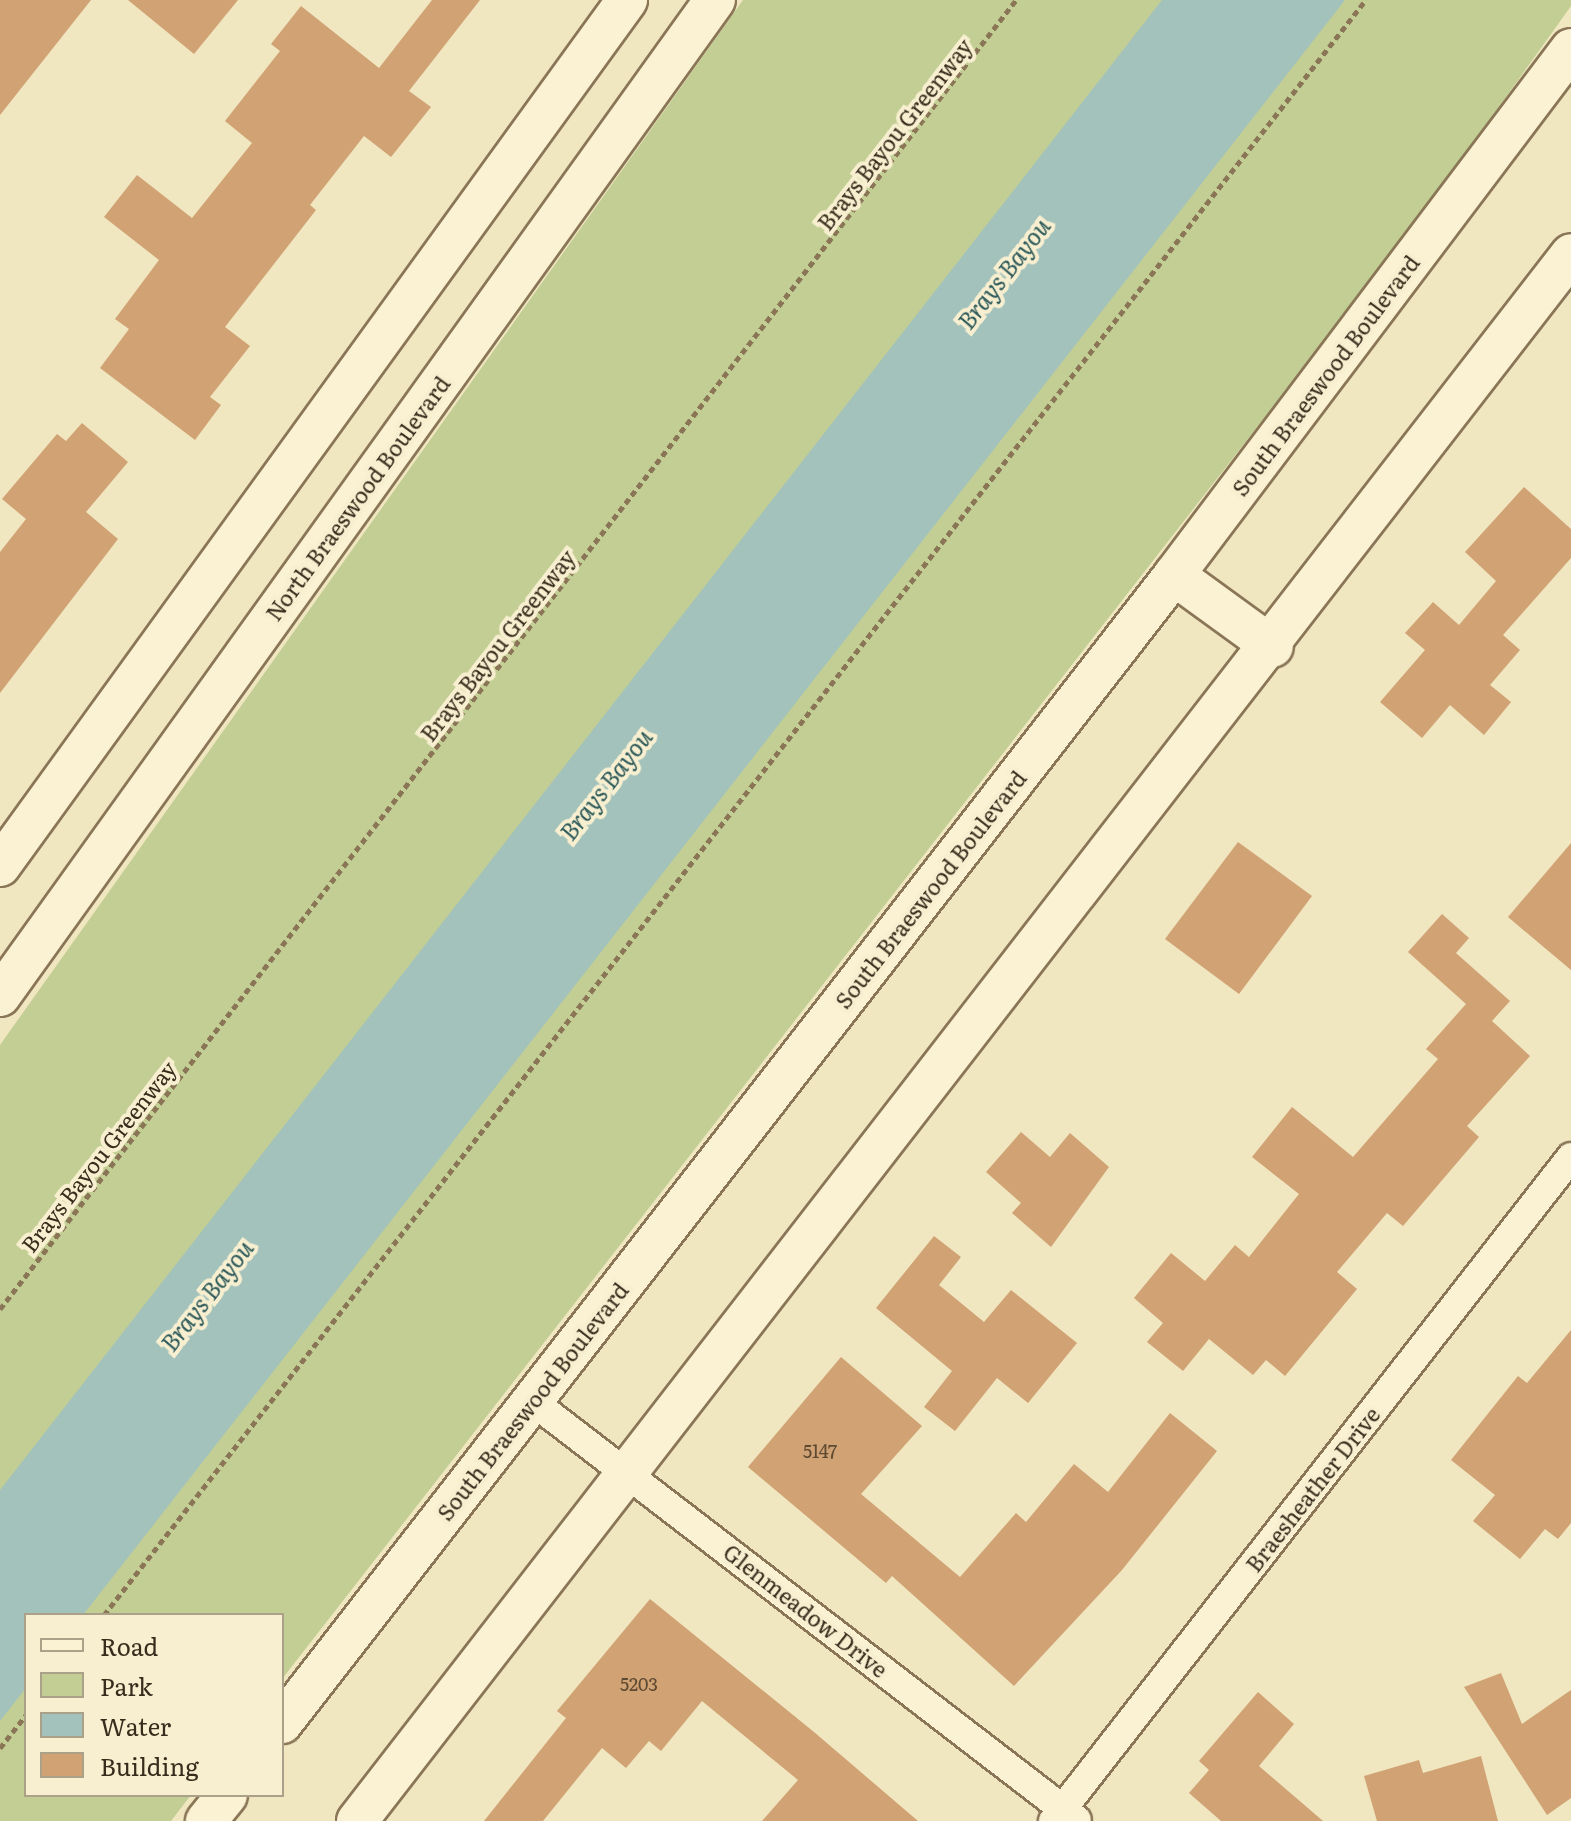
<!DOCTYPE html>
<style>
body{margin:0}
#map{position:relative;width:1571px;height:1821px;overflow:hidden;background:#f0e6c0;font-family:Literata,serif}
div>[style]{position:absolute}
.green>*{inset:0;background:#c2ce93}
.water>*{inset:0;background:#a3c2bb}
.building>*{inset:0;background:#d0a274}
.path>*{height:5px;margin-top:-2.5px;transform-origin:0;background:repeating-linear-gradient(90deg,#8a7657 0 6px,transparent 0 10px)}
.roads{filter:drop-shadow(2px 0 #8a7657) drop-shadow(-2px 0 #8a7657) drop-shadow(0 2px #8a7657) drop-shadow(0 -2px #8a7657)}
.street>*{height:28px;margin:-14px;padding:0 14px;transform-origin:14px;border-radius:14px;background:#faf2d3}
.secondary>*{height:40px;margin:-20px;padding:0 20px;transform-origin:20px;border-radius:20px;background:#faf2d3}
span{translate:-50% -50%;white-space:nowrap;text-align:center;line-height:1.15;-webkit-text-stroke:8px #f7efd0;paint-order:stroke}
.number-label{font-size:18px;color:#5e4a32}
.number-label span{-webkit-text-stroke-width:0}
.street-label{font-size:22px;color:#382c1c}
.water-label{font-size:24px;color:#2b5859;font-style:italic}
.legend{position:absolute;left:24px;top:1613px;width:260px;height:184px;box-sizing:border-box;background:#f7efd0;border:2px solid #aba188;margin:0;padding:10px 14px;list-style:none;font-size:24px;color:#382c1c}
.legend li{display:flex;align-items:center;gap:16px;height:40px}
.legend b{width:40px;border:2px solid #aba188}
</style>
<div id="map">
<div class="green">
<i style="clip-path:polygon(743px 0,1571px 0,1571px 6px,1416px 223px,282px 1679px,282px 1615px,26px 1615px,26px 1795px,191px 1795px,171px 1821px,0 1821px,0 1045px)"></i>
</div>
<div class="water">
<i style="clip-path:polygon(1162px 0,1345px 0,83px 1615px,26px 1615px,26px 1688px,0 1721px,0 1490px)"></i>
</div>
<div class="building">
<i style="clip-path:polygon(0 0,91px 0,0 115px)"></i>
<i style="clip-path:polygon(128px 0,238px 0,194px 54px)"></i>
<i style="clip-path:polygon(432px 0,480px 0,409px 91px,431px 107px,391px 157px,364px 136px,310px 205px,316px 210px,225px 327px,250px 346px,210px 397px,221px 405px,195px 440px,100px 368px,129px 329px,115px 319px,159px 260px,104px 217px,137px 175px,192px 218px,252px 143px,225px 121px,280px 51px,271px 44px,301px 6px,379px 68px)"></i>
<i style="clip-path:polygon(82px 423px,128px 462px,86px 512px,118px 539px,0 693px,0 552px,26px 519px,2px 499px,57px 434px,66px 441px)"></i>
<i style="clip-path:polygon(1524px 487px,1571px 529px,1571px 558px,1503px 635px,1520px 650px,1490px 685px,1511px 702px,1484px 735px,1450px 705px,1422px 738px,1380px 702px,1425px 650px,1405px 633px,1433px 602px,1459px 625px,1496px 581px,1465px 552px)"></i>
<i style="clip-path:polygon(1238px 842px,1312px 896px,1239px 994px,1165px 939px)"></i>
<i style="clip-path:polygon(1571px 843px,1571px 970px,1508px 917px)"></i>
<i style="clip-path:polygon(1442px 914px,1469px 938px,1456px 953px,1510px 1001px,1492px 1021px,1530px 1056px,1467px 1126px,1479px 1137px,1403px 1226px,1387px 1213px,1337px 1272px,1357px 1289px,1285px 1376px,1266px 1360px,1253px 1375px,1209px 1339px,1183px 1371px,1147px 1342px,1163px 1323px,1134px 1298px,1171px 1253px,1205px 1281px,1235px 1245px,1249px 1257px,1299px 1194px,1252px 1157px,1292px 1107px,1353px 1157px,1438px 1059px,1426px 1049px,1466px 1004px,1408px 952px)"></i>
<i style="clip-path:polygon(1021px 1132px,1050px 1157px,1070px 1133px,1109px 1167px,1051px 1247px,1012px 1213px,1021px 1203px,986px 1172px)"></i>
<i style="clip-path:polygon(934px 1236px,961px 1257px,939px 1285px,984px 1322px,1011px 1290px,1077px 1343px,1028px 1403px,997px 1378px,955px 1431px,924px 1407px,952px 1371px,876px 1308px)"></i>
<i style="clip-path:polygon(1571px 1330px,1571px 1523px,1558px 1539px,1545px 1529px,1520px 1559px,1473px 1521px,1495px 1495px,1451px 1460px,1518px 1376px,1527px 1383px)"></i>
<i style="clip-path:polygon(841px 1357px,922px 1426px,861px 1494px,960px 1577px,1016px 1513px,1026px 1522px,1074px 1464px,1108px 1492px,1170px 1413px,1217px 1451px,1122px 1570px,1014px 1686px,892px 1576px,886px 1583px,748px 1467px)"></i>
<i style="clip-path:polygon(650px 1599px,814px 1732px,918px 1821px,762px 1821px,798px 1780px,702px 1701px,661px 1751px,649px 1741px,626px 1768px,602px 1748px,543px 1821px,484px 1821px,566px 1718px,557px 1711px)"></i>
<i style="clip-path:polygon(1501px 1673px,1522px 1724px,1571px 1690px,1571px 1798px,1547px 1815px,1464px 1687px)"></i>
<i style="clip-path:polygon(1258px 1692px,1294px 1724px,1259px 1766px,1323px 1821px,1221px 1821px,1189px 1793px,1209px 1770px,1199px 1761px)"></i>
<i style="clip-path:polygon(1481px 1756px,1498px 1821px,1377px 1821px,1364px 1776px,1419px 1760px,1423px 1773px)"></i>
</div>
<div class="path">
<i style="left:0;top:1309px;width:1657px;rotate:-52.18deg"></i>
<i style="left:104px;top:1615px;width:2050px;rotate:-52deg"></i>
<i style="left:0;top:1748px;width:42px;rotate:-51.8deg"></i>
</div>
<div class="roads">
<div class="street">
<i style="left:532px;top:1401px;width:687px;rotate:37.55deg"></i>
<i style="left:1053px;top:1821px;width:842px;rotate:-52.04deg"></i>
</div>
<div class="secondary">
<i style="left:1174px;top:575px;width:122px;rotate:36deg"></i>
<i style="left:0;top:866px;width:1069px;rotate:-54.09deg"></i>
<i style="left:0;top:996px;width:1226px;rotate:-54.33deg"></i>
<i style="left:282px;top:1723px;width:1454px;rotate:-52.15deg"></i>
<i style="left:1174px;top:575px;width:659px;rotate:-52.96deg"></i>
<i style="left:206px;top:1821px;width:33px;rotate:-51deg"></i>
<i style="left:357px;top:1821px;width:1982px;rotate:-52.23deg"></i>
</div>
</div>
<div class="number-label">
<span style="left:820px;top:1451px">5147</span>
<span style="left:639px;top:1684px">5203</span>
</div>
<div class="street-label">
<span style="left:894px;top:134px;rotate:-52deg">Brays Bayou Greenway</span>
<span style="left:1325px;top:375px;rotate:-53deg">South Braeswood Boulevard</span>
<span style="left:357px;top:498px;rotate:-54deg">North Braeswood Boulevard</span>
<span style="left:497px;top:645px;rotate:-52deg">Brays Bayou Greenway</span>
<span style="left:930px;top:889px;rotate:-52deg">South Braeswood Boulevard</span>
<span style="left:98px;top:1156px;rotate:-52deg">Brays Bayou Greenway</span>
<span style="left:532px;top:1401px;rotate:-52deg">South Braeswood Boulevard</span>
<span style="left:1312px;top:1489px;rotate:-52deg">Braesheather Drive</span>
<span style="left:806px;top:1610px;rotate:38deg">Glenmeadow Drive</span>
</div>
<div class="water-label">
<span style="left:1003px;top:273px;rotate:-52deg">Brays Bayou</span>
<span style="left:605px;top:784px;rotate:-52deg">Brays Bayou</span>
<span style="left:206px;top:1295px;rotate:-52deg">Brays Bayou</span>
</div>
<ul class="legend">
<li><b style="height:10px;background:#faf2d3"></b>Road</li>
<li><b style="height:22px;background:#c2ce93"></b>Park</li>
<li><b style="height:22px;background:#a3c2bb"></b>Water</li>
<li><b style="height:22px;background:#d0a274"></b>Building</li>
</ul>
</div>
